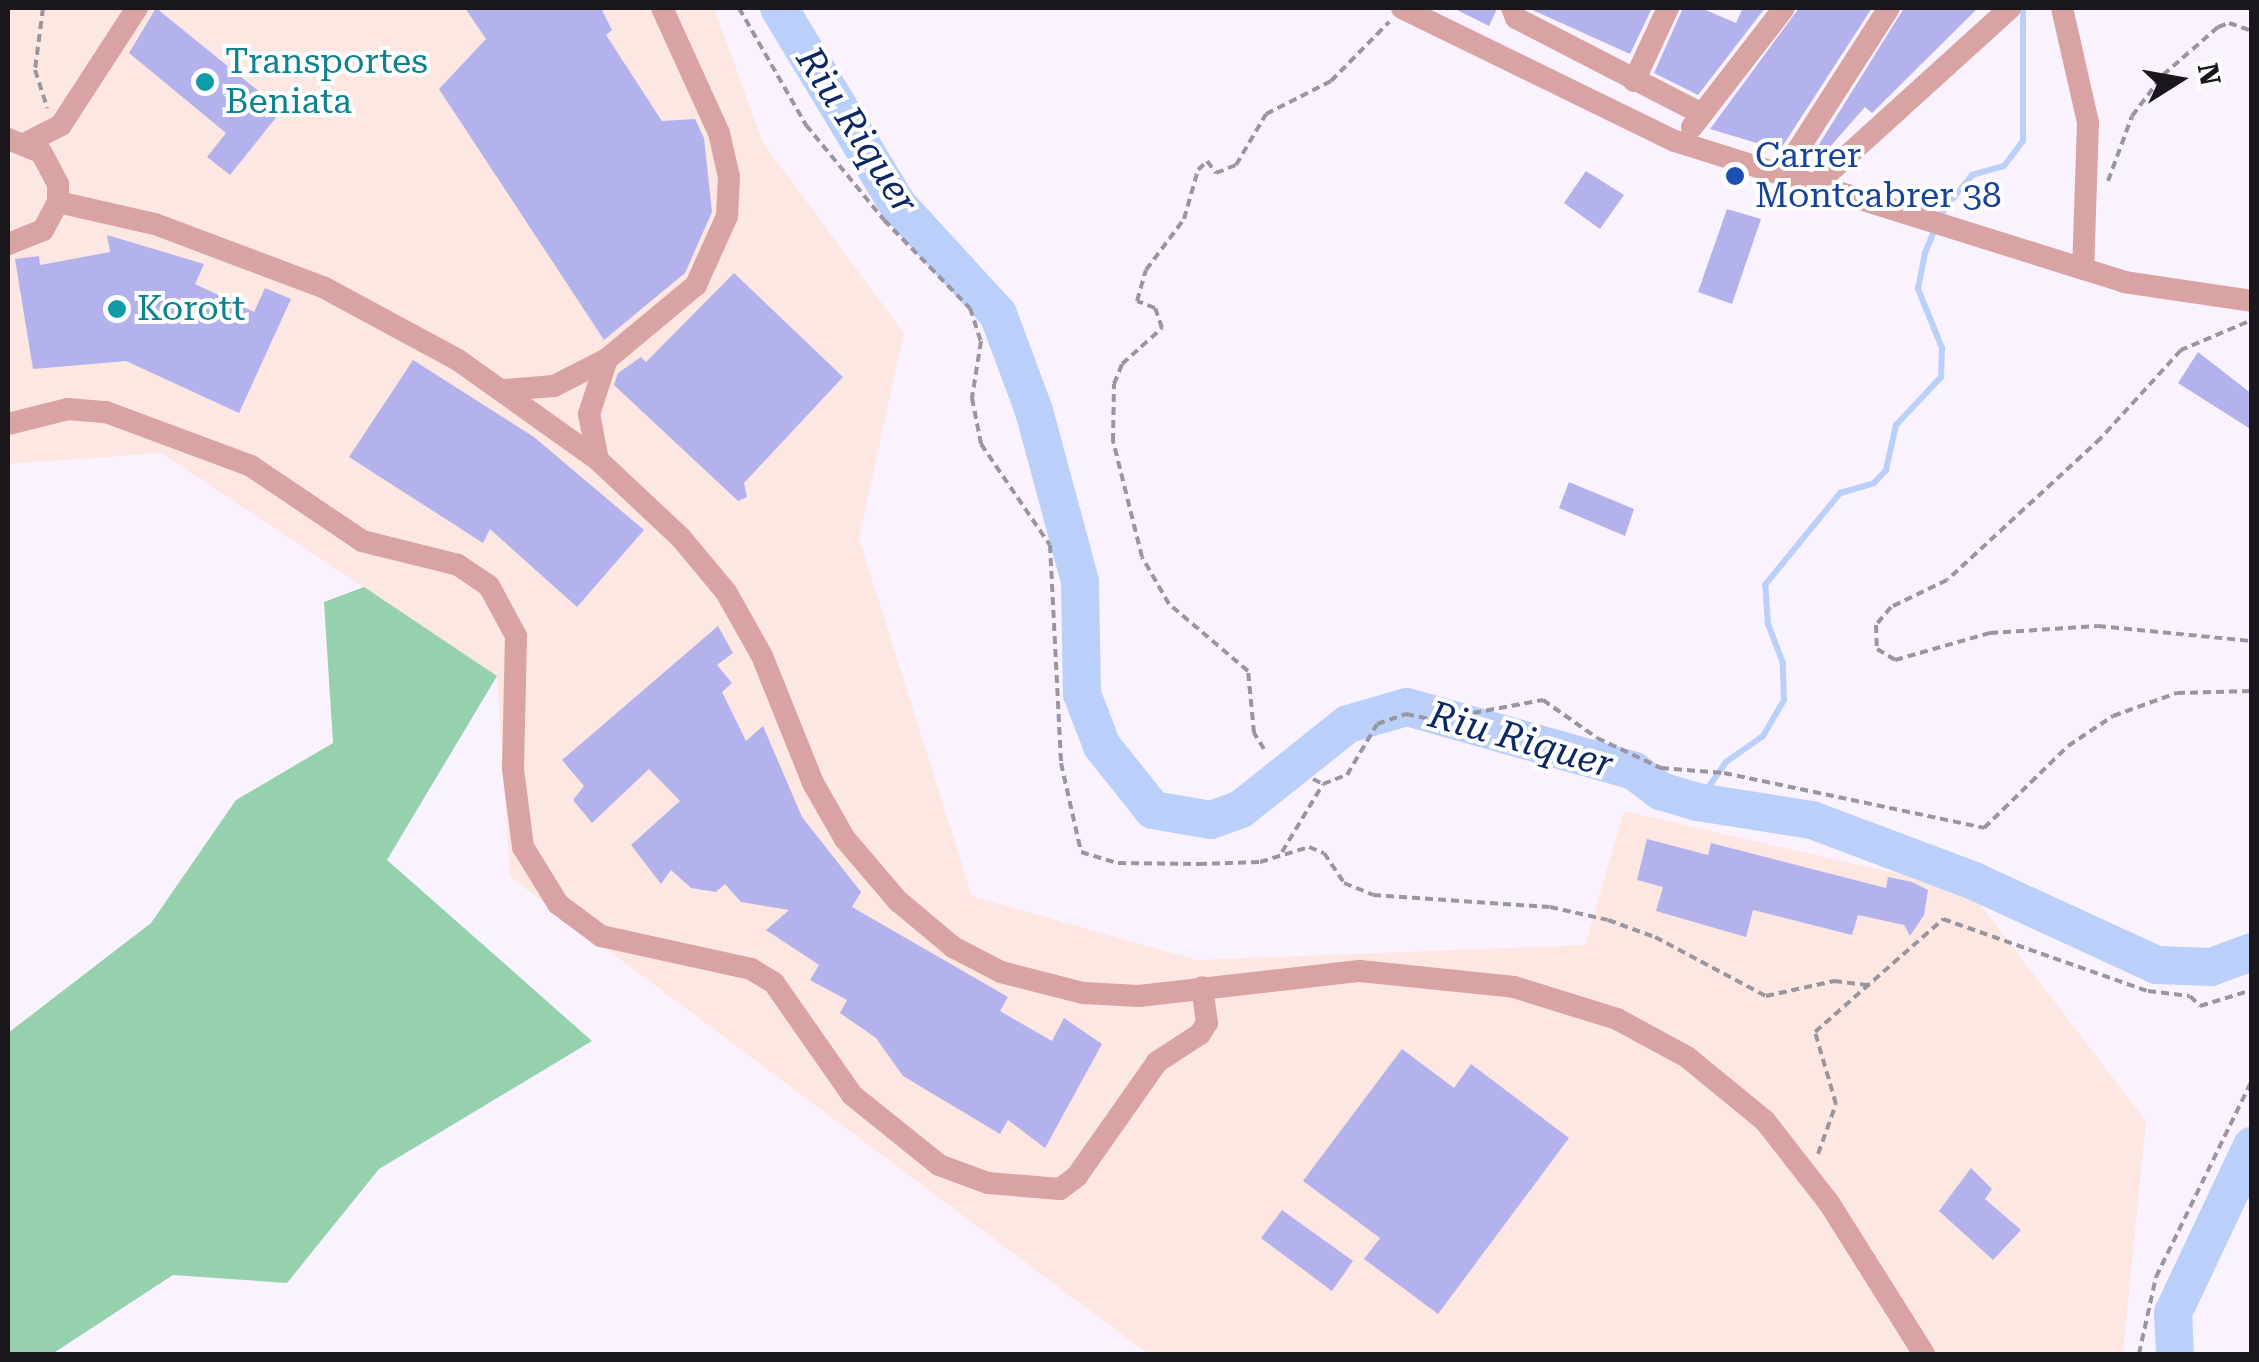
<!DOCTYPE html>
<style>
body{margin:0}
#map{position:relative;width:2259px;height:1362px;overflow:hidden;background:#faf3ff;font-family:"Roboto Serif",serif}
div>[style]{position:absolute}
.industrial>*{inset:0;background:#fce7e2}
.forest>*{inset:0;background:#95d1ad}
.stream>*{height:6px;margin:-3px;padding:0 3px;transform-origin:3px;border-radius:3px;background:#bad0fb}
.river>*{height:38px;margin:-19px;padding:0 19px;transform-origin:19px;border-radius:19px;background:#bad0fb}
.building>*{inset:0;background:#b3b2ec}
.path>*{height:4px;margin-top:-2px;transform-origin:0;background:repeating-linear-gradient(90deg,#9a959e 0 8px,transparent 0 13px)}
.minor>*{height:22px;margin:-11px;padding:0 11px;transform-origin:11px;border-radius:11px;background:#d8a3a2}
.dots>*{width:28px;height:28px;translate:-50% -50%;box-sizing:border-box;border:5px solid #fff;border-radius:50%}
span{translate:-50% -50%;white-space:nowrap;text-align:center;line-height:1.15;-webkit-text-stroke:8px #fff;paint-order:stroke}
.culture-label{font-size:35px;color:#0d838f}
.left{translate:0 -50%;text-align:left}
.transit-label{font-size:35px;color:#164399}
.water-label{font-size:38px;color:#0e2865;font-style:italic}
.frame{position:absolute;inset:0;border:10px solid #1a171c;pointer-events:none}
.north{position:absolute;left:2129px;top:30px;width:100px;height:100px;-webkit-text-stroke:8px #fff;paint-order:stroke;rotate:79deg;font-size:28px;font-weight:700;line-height:40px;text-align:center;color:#1a171c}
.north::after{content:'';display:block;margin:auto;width:35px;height:45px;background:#1a171c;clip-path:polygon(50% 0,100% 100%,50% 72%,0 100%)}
</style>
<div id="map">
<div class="industrial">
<i style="clip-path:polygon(8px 8px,714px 8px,763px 143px,904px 333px,859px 538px,972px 896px,1197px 960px,1585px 945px,1624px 811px,1969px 890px,2146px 1121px,2123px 1354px,1148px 1354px,510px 877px,497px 676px,161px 453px,8px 464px)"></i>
</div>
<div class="forest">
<i style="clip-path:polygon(364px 587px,497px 676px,387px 860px,592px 1041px,379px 1169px,287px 1283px,173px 1275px,52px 1354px,8px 1354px,8px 1033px,151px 923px,236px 800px,333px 743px,324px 602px)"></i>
</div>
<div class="stream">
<i style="left:1698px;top:802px;width:49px;rotate:-55deg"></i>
<i style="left:1726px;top:762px;width:45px;rotate:-35.1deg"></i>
<i style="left:1763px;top:736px;width:42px;rotate:-59.7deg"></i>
<i style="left:1784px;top:700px;width:37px;rotate:-92deg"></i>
<i style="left:1783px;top:663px;width:42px;rotate:-111deg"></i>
<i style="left:1768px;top:624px;width:39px;rotate:-94deg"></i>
<i style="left:1765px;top:585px;width:119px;rotate:-50.8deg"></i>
<i style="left:1840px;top:493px;width:35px;rotate:-16deg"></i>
<i style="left:1874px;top:483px;width:18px;rotate:-47deg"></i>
<i style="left:1886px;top:470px;width:46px;rotate:-77.5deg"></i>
<i style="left:1896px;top:425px;width:66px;rotate:-46.8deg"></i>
<i style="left:1941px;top:377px;width:29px;rotate:-88deg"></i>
<i style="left:1942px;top:348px;width:64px;rotate:-112.1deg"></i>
<i style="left:1918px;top:289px;width:37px;rotate:-79deg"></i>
<i style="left:1925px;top:253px;width:42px;rotate:-67.7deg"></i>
<i style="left:1941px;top:214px;width:50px;rotate:-51.5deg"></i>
<i style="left:1972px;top:175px;width:33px;rotate:-16deg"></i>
<i style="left:2004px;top:166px;width:31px;rotate:-53deg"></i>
<i style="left:2023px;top:141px;width:133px;rotate:-90deg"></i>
</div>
<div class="river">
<i style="left:779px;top:8px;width:230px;rotate:58.9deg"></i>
<i style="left:898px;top:205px;width:148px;rotate:47.5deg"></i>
<i style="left:998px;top:314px;width:103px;rotate:69.6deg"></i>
<i style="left:1034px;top:411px;width:177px;rotate:74.9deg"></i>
<i style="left:1080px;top:582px;width:112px;rotate:89deg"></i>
<i style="left:1082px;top:694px;width:56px;rotate:69deg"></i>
<i style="left:1102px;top:746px;width:82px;rotate:51.4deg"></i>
<i style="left:1153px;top:810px;width:59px;rotate:9.8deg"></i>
<i style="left:1211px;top:820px;width:32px;rotate:-20deg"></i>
<i style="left:1241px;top:809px;width:137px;rotate:-38.5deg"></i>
<i style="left:1348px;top:724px;width:61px;rotate:-16.1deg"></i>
<i style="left:1407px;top:707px;width:236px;rotate:15.7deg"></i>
<i style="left:1634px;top:771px;width:34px;rotate:37deg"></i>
<i style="left:1661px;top:791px;width:39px;rotate:17deg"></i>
<i style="left:1698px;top:802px;width:115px;rotate:9deg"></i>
<i style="left:1812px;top:820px;width:173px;rotate:20.6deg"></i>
<i style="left:1974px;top:881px;width:201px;rotate:24.7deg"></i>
<i style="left:2157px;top:965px;width:54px;rotate:2.1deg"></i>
<i style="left:2211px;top:967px;width:44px;rotate:-20.1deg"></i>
<i style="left:2175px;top:1354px;width:41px;rotate:-92.8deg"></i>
<i style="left:2173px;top:1313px;width:185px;rotate:-64.7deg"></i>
</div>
<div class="building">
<i style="clip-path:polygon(156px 8px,282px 110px,230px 175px,207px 157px,226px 133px,129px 53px)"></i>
<i style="clip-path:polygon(465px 8px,601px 8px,612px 30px,606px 35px,662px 121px,695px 119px,704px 138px,712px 212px,685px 273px,604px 340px,439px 89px,486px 39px)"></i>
<i style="clip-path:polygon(1453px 8px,1497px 8px,1497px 9px,1489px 26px)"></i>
<i style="clip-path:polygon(1528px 8px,1652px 8px,1630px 54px)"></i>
<i style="clip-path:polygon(1683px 8px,1701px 8px,1736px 23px,1743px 8px,1765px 8px,1698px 95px,1654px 73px)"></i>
<i style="clip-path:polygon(1799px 8px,1872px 8px,1780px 150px,1710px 129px)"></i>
<i style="clip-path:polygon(1904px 8px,1978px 8px,1872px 113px,1865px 107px,1820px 158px,1813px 154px)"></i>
<i style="clip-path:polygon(1586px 171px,1624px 195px,1600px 229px,1564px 203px)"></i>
<i style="clip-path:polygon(1727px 209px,1761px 219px,1732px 304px,1698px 292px)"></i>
<i style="clip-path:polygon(107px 235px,204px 264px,195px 284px,254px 312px,265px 288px,291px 299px,239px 413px,126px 361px,33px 369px,15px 259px,39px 256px,40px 265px,110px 252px)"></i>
<i style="clip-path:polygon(734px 273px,843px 377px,744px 483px,747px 497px,738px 501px,614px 385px,618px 373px,641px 357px,646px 362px)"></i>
<i style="clip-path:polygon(2198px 352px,2252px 394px,2252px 430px,2178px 383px)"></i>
<i style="clip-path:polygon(413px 360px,534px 437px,644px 530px,577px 607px,490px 529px,483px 543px,349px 457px)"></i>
<i style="clip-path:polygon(1569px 482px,1634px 509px,1625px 536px,1559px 508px)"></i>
<i style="clip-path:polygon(718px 626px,733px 653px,717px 665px,732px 683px,722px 692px,746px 741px,763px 726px,802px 817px,861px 892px,852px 907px,1008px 997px,1000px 1011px,1052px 1041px,1064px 1018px,1102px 1044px,1045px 1148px,1008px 1120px,1000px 1134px,903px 1076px,876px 1038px,840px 1013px,847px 1000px,810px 980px,819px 965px,766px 930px,789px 910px,741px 902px,725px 884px,716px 892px,691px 888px,671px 870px,661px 884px,631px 845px,680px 801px,649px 769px,592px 823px,573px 800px,584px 786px,562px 760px)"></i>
<i style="clip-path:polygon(1647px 839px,1708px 855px,1711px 843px,1886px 888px,1888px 877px,1912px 882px,1928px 890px,1924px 915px,1910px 936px,1904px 925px,1858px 915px,1852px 935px,1753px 910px,1746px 937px,1656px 911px,1663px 887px,1637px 880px)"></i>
<i style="clip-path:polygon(1402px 1049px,1454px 1088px,1471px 1064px,1569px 1138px,1438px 1314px,1364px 1259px,1380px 1238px,1303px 1181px)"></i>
<i style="clip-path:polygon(1971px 1168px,1992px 1189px,1985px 1199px,2021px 1230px,1993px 1260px,1939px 1211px)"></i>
<i style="clip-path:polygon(1282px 1210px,1353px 1261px,1332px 1291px,1261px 1238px)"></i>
</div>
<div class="path">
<i style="left:43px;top:8px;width:63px;rotate:97.4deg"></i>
<i style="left:35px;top:70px;width:40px;rotate:72deg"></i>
<i style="left:739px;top:8px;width:135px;rotate:60.2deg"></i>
<i style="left:806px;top:125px;width:123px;rotate:50.6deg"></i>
<i style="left:884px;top:220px;width:123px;rotate:45.7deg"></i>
<i style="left:970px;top:308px;width:35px;rotate:72deg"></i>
<i style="left:981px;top:341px;width:58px;rotate:99deg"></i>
<i style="left:972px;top:398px;width:47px;rotate:78.9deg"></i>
<i style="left:981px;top:444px;width:122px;rotate:55.7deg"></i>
<i style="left:1050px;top:545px;width:218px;rotate:87.1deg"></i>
<i style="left:1061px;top:763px;width:91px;rotate:77.3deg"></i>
<i style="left:1081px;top:852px;width:39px;rotate:17deg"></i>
<i style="left:1118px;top:863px;width:81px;rotate:0.7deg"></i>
<i style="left:1199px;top:864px;width:61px;rotate:-1.9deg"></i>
<i style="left:1260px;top:862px;width:51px;rotate:-17deg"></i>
<i style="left:1309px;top:847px;width:16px;rotate:22deg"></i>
<i style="left:1324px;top:853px;width:36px;rotate:56deg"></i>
<i style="left:1344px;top:883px;width:31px;rotate:22deg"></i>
<i style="left:1373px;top:895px;width:177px;rotate:3.9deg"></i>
<i style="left:1550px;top:907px;width:59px;rotate:12.6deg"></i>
<i style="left:1608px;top:920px;width:50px;rotate:19.9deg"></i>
<i style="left:1655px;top:937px;width:126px;rotate:28deg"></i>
<i style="left:1766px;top:996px;width:70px;rotate:-12.4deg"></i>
<i style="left:1834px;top:981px;width:38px;rotate:7deg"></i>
<i style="left:2108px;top:181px;width:69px;rotate:-69.7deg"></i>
<i style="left:2132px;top:116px;width:51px;rotate:-52.9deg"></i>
<i style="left:2163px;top:75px;width:73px;rotate:-41.1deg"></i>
<i style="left:2218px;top:27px;width:12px;rotate:-20deg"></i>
<i style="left:2229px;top:23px;width:24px;rotate:19deg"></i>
<i style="left:2247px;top:322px;width:72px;rotate:157deg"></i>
<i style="left:2181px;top:350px;width:119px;rotate:132.3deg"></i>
<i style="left:2101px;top:438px;width:209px;rotate:137.3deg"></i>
<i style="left:1947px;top:580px;width:62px;rotate:154.3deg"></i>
<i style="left:1891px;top:607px;width:23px;rotate:130deg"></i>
<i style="left:1876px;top:625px;width:24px;rotate:88deg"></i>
<i style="left:1877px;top:649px;width:21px;rotate:31deg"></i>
<i style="left:1895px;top:660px;width:99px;rotate:-15.9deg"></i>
<i style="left:1990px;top:633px;width:108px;rotate:-3.7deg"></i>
<i style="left:2098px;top:626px;width:155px;rotate:5.6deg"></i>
<i style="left:1264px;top:749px;width:19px;rotate:-122deg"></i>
<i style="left:1254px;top:733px;width:62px;rotate:-95.5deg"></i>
<i style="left:1248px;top:671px;width:104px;rotate:-139.7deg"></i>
<i style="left:1169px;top:604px;width:54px;rotate:-119.9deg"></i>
<i style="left:1142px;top:557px;width:120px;rotate:-104deg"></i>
<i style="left:1113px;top:441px;width:57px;rotate:-89deg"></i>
<i style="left:1114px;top:384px;width:22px;rotate:-68deg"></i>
<i style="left:1122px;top:364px;width:54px;rotate:-42deg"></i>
<i style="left:1162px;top:328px;width:21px;rotate:-109deg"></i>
<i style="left:1155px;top:308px;width:19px;rotate:-159deg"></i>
<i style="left:1137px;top:301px;width:32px;rotate:-74deg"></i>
<i style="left:1146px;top:270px;width:64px;rotate:-53.3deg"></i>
<i style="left:1184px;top:219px;width:51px;rotate:-74.1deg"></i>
<i style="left:1198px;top:170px;width:13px;rotate:-45deg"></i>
<i style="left:1207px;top:161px;width:15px;rotate:53deg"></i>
<i style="left:1216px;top:173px;width:22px;rotate:-22deg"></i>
<i style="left:1236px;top:165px;width:59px;rotate:-59.5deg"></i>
<i style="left:1266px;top:114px;width:73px;rotate:-26.9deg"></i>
<i style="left:1331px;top:81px;width:83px;rotate:-45.5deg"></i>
<i style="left:1313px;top:779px;width:11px;rotate:27deg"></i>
<i style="left:1282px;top:852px;width:79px;rotate:-58.9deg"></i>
<i style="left:1323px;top:784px;width:26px;rotate:-21deg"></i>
<i style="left:1347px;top:775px;width:59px;rotate:-59.5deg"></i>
<i style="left:1377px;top:724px;width:31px;rotate:-19deg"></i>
<i style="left:1406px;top:714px;width:30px;rotate:12deg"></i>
<i style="left:1435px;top:720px;width:110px;rotate:-10.5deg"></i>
<i style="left:1543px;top:700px;width:66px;rotate:35.1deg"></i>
<i style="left:1597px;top:738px;width:71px;rotate:25.1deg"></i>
<i style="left:1661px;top:768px;width:63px;rotate:4.5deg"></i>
<i style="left:1724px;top:773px;width:266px;rotate:11.9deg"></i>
<i style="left:1984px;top:828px;width:117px;rotate:-44.3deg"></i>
<i style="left:2068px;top:746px;width:54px;rotate:-33.7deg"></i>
<i style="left:2113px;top:716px;width:68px;rotate:-19.8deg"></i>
<i style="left:2177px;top:693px;width:75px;rotate:-1.5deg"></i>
<i style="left:1818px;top:1154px;width:53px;rotate:-70.2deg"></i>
<i style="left:1836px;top:1104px;width:75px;rotate:-106.3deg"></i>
<i style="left:1815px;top:1032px;width:171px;rotate:-41.4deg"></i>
<i style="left:1943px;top:919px;width:217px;rotate:19.4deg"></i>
<i style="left:2148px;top:991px;width:42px;rotate:6.8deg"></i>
<i style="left:2190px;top:996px;width:14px;rotate:45deg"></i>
<i style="left:2200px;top:1006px;width:54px;rotate:-17.1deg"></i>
<i style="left:2139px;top:1354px;width:79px;rotate:-77.6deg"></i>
<i style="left:2156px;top:1277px;width:219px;rotate:-64deg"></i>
</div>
<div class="minor">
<i style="left:1402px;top:8px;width:304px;rotate:26deg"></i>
<i style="left:1675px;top:141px;width:471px;rotate:17.4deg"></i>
<i style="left:2124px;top:282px;width:129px;rotate:8.4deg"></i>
<i style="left:1512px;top:8px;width:11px;rotate:68deg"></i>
<i style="left:1516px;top:18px;width:205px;rotate:27.3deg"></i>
<i style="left:2062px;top:8px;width:117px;rotate:77.2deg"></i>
<i style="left:2088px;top:122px;width:147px;rotate:91.9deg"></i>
<i style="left:1634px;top:81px;width:81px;rotate:-65deg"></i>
<i style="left:1692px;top:127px;width:150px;rotate:-52.3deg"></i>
<i style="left:8px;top:139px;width:35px;rotate:22deg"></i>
<i style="left:41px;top:152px;width:36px;rotate:62deg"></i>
<i style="left:58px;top:184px;width:18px;rotate:90deg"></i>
<i style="left:58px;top:202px;width:32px;rotate:118deg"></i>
<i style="left:43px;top:230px;width:38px;rotate:158deg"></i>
<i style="left:26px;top:143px;width:39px;rotate:-27deg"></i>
<i style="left:61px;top:125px;width:140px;rotate:-57deg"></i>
<i style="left:1783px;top:173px;width:196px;rotate:-57.3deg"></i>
<i style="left:1816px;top:184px;width:262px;rotate:-42.2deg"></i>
<i style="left:58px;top:202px;width:99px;rotate:12.8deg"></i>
<i style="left:155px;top:224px;width:179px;rotate:20.6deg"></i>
<i style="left:323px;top:287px;width:153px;rotate:28.4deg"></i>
<i style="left:458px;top:360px;width:172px;rotate:35.5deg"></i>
<i style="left:598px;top:460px;width:114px;rotate:43.2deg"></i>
<i style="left:681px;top:538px;width:70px;rotate:50.2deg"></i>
<i style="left:726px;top:592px;width:73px;rotate:60.6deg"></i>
<i style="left:762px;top:656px;width:137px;rotate:68.1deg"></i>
<i style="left:813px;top:783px;width:64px;rotate:60.3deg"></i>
<i style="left:845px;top:839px;width:82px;rotate:49.5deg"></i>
<i style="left:898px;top:901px;width:72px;rotate:39.9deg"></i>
<i style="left:953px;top:947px;width:54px;rotate:27.5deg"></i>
<i style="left:1001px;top:972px;width:85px;rotate:14.4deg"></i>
<i style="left:1083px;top:993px;width:56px;rotate:3.1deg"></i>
<i style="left:1139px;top:996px;width:222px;rotate:-6.5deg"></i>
<i style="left:1360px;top:971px;width:155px;rotate:5.9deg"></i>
<i style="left:1514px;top:987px;width:108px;rotate:17.3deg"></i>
<i style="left:1617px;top:1019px;width:80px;rotate:28.5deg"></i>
<i style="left:1687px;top:1057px;width:101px;rotate:39.4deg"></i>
<i style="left:1765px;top:1121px;width:104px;rotate:52deg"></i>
<i style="left:1829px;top:1203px;width:178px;rotate:57.8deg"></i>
<i style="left:504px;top:390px;width:50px;rotate:-4.6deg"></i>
<i style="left:554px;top:386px;width:59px;rotate:-27deg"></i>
<i style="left:8px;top:424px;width:62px;rotate:-14deg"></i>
<i style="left:68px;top:409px;width:38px;rotate:5deg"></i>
<i style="left:106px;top:412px;width:155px;rotate:20.4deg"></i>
<i style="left:251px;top:466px;width:134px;rotate:34deg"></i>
<i style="left:362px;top:541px;width:99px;rotate:14deg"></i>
<i style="left:458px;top:565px;width:37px;rotate:34deg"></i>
<i style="left:489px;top:586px;width:57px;rotate:61.6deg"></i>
<i style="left:516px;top:636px;width:133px;rotate:91.3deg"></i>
<i style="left:513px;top:769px;width:79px;rotate:82.7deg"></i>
<i style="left:523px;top:847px;width:67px;rotate:58.4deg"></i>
<i style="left:558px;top:904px;width:54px;rotate:36.7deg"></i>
<i style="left:601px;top:936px;width:154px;rotate:12.4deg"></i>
<i style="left:751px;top:969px;width:27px;rotate:31deg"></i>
<i style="left:774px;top:983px;width:136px;rotate:55.1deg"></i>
<i style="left:852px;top:1095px;width:112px;rotate:38.8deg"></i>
<i style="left:939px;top:1165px;width:52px;rotate:20.2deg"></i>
<i style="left:988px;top:1183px;width:72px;rotate:4.8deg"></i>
<i style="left:1060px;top:1189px;width:21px;rotate:-37deg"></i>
<i style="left:1077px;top:1176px;width:139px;rotate:-54.9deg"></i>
<i style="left:1157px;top:1062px;width:51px;rotate:-33.1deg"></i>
<i style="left:1200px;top:1034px;width:13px;rotate:-58deg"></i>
<i style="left:1207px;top:1023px;width:36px;rotate:-98deg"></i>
<i style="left:598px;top:460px;width:47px;rotate:-101.1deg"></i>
<i style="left:589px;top:414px;width:58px;rotate:-71.9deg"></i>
<i style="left:607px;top:359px;width:116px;rotate:-39.7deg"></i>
<i style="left:696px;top:285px;width:76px;rotate:-65.8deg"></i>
<i style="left:727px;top:216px;width:39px;rotate:-87deg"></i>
<i style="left:729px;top:177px;width:45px;rotate:-102.8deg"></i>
<i style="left:719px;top:133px;width:137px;rotate:-114.5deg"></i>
</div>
<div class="dots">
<i style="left:205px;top:82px;background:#0f9aa8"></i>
<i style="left:1735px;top:176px;background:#1a4fb4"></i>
<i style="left:117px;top:309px;background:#0f9aa8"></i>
</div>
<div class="culture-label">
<span class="left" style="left:225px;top:82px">Transportes<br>Beniata</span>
<span class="left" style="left:137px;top:309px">Korott</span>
</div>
<div class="transit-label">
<span class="left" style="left:1755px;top:176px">Carrer<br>Montcabrer 38</span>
</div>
<div class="water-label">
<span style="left:857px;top:131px;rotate:57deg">Riu Riquer</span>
<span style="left:1521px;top:740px;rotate:16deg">Riu Riquer</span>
</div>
<div class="frame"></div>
<div class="north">N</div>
</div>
